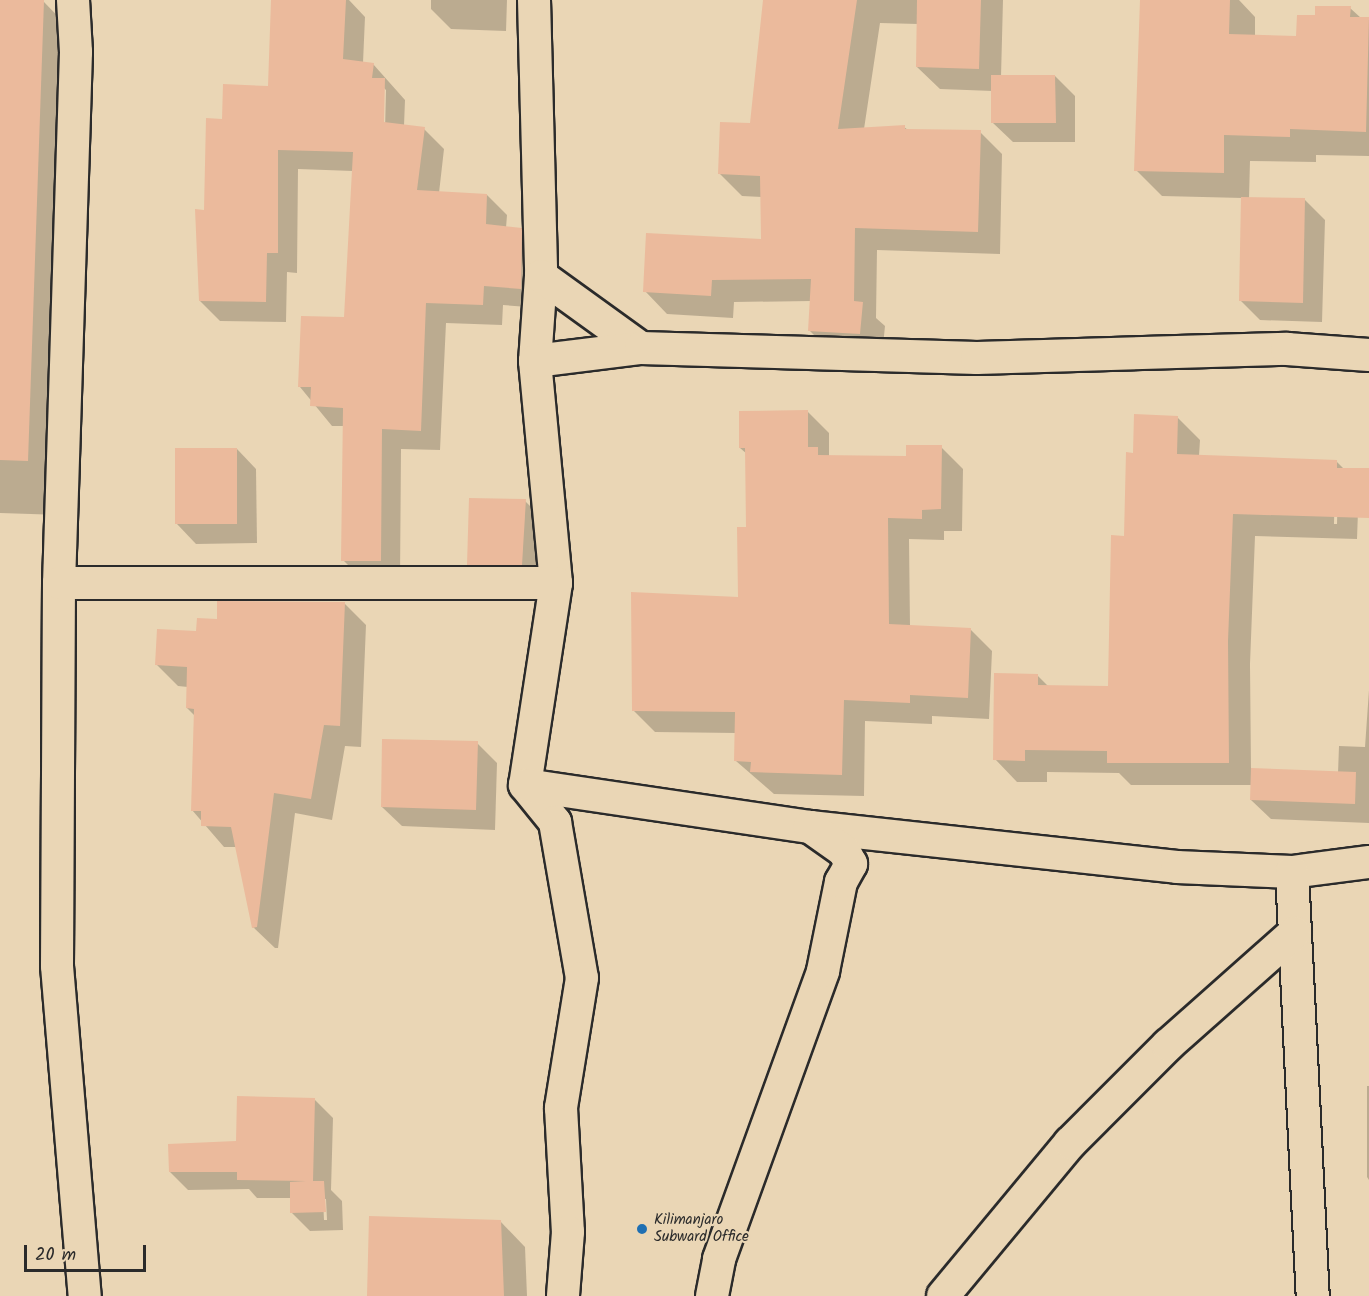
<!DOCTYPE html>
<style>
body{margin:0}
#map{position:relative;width:1369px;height:1296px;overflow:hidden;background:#ead6b5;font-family:Kalam,sans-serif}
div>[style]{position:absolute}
.shadow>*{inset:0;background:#0003}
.building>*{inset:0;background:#ebba9c}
.roads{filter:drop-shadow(2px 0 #2b2b2b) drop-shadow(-2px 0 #2b2b2b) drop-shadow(0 2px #2b2b2b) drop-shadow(0 -2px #2b2b2b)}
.street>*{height:32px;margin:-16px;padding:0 16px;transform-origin:16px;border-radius:16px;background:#ead6b5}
.dots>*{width:16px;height:16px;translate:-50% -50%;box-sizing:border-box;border:3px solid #ead6b5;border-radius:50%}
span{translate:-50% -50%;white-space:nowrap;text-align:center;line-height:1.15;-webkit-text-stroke:4.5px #ead6b5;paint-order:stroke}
.poi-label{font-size:15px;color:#2b2b2b}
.left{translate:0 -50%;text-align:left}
.scale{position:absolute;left:24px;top:1245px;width:122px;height:27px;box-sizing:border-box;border:3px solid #2b2b2b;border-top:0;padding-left:8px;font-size:18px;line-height:21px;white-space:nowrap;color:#2b2b2b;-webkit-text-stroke:4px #ead6b5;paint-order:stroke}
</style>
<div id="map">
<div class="shadow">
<i style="clip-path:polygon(0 0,43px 1px,76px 35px,61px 515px,0 513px)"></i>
<i style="clip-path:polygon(evenodd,273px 0,349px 0,365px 17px,363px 63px,373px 64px,405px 100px,404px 126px,424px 129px,444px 149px,439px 193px,487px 195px,507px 215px,506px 228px,521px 229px,541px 249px,541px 308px,503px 305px,502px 325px,446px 323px,440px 450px,401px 449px,400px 581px,363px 580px,343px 560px,344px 426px,332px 426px,300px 387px,345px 318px,353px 171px,298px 169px,297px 273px,287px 272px,286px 322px,220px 321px,200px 301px,205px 211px,223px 121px,270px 87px,273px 0,383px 87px,386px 90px,385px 130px,382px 130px,383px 87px)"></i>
<i style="clip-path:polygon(431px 0,507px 0,506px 31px,451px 29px,431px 9px)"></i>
<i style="clip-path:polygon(764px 0,1003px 0,1001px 77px,1055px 76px,1075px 96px,1075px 142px,1013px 142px,993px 123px,993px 91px,940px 89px,917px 67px,918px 24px,880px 23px,864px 129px,904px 127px,908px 130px,980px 132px,1002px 154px,1000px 254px,877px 250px,876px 318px,885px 326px,882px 356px,832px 353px,810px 331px,811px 301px,734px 302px,733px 318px,667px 314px,645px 291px,762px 241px,762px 197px,742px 196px,719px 173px,752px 125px)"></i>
<i style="clip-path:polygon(1141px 0,1239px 0,1255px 17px,1255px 36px,1298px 37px,1317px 17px,1350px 8px,1361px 18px,1369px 20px,1369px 156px,1316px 155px,1316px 162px,1250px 161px,1249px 199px,1305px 200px,1325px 220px,1322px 322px,1260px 320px,1240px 300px,1243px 198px,1162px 196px,1136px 170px)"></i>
<i style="clip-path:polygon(807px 411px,829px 433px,829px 457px,907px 458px,941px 447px,963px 469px,962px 531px,944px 531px,944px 540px,909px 539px,910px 626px,970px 629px,992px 651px,989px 719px,932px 716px,932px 724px,865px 721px,864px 796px,774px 794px,736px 761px,736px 733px,655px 732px,633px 710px,740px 598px,748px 528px,747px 454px,740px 448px)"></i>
<i style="clip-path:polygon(evenodd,1177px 417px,1200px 440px,1199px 456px,1337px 462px,1359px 484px,1357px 539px,1255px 536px,1250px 664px,1251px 770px,1338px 773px,1339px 746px,1365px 747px,1369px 690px,1369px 823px,1271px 819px,1251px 800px,1252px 785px,1131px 785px,1119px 773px,1047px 772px,1047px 782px,1017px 782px,995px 759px,1037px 675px,1049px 687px,1110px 688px,1135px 454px,1177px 417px,1335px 481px,1338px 481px,1337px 524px,1334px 524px,1335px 481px)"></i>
<i style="clip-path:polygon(237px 449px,256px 469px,257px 543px,196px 544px,177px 524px)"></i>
<i style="clip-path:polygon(525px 501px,540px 516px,537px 579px,484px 579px,469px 564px)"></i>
<i style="clip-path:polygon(344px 603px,366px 625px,361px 747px,345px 746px,332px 820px,295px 813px,278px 948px,275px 948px,253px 927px,237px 847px,224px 847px,192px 810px,195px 716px,187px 708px,188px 687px,178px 686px,157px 665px,218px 620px)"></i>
<i style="clip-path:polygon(477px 743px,497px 763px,495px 830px,402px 826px,382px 807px)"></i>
<i style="clip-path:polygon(1367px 1086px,1369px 1086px,1369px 1180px,1367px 1177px)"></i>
<i style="clip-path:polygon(evenodd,315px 1100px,333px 1118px,331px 1190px,342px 1201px,343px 1230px,310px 1231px,292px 1213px,292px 1198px,257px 1198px,249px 1189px,188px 1190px,170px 1172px,238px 1143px,315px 1100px,323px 1199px,326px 1199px,327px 1220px,324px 1220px,323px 1199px)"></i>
<i style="clip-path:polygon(500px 1221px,525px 1247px,527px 1296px,369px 1296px)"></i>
</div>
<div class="building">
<i style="clip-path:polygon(0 0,44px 0,28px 461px,0 460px)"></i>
<i style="clip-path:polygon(271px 0,346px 0,343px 59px,374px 63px,372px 78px,385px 78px,384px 122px,425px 127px,417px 190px,487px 194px,486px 224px,522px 228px,521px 289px,484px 286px,483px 305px,426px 303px,421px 431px,382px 429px,381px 561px,341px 561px,343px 408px,310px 406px,311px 387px,298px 387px,301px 316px,344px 317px,353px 152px,278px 150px,278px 253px,267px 253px,266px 302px,199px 301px,195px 209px,204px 210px,206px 118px,222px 119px,223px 84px,268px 86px)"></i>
<i style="clip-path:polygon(763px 0,857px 0,838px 129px,905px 125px,905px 129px,981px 130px,978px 232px,855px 228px,854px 301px,863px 302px,860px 334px,808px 331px,811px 279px,712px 280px,711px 296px,643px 292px,646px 233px,761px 239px,760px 176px,718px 174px,720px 122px,750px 123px)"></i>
<i style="clip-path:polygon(917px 0,981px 0,979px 69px,916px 67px)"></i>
<i style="clip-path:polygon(1140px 0,1230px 0,1229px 34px,1296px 36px,1297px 15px,1315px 15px,1315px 6px,1351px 6px,1350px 17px,1369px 17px,1366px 132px,1290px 129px,1290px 137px,1224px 135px,1224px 173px,1134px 171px)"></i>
<i style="clip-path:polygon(991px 75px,1055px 75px,1056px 123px,991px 123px)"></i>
<i style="clip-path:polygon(1241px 197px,1305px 198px,1303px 303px,1239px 301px)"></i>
<i style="clip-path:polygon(808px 410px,808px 447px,818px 447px,818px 455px,906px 456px,906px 445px,942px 445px,941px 509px,922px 510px,922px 519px,888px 518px,889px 624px,971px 628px,968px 698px,910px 695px,910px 703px,844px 700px,842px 775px,750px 772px,751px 762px,734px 761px,735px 712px,632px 711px,631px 592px,738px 597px,737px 527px,746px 527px,745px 448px,739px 448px,739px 411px)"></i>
<i style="clip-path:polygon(1134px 414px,1178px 416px,1177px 454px,1337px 460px,1337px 468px,1369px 468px,1369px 518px,1233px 514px,1228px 641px,1229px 763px,1107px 763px,1107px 751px,1025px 750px,1025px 761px,993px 760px,994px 673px,1038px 674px,1038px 685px,1108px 686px,1111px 535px,1124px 536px,1126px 452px,1133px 453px)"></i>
<i style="clip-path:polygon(175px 448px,237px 448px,237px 524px,175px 524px)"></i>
<i style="clip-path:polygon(469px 498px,526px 499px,522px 565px,467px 565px)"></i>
<i style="clip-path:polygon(217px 601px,345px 602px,340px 726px,324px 725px,311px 799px,274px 793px,257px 927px,252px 928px,231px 827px,201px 826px,201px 811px,191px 811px,194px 709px,186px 708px,187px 667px,155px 665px,157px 629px,196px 631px,197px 618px,217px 619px)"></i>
<i style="clip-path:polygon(382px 739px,478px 741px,476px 810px,381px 807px)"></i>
<i style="clip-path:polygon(1251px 768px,1356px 772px,1355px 804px,1250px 800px)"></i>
<i style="clip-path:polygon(237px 1096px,315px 1098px,313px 1181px,324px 1181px,326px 1212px,290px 1213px,290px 1182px,306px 1181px,237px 1180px,237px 1172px,169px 1172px,168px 1144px,236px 1141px)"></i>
<i style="clip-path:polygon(369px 1216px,501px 1220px,504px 1296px,367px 1296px)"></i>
</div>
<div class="roads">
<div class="street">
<i style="left:73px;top:0;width:52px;rotate:86.7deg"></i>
<i style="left:76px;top:52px;width:531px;rotate:91.83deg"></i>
<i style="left:59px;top:583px;width:383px;rotate:90.3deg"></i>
<i style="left:57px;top:966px;width:331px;rotate:85.2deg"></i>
<i style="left:534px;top:0;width:276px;rotate:88.5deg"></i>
<i style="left:541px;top:276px;width:85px;rotate:94deg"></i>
<i style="left:535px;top:361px;width:223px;rotate:84.6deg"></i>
<i style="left:556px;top:583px;width:204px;rotate:98.7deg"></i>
<i style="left:525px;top:785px;width:48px;rotate:51deg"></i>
<i style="left:555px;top:822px;width:158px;rotate:80.2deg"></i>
<i style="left:582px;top:978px;width:132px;rotate:99.2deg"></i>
<i style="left:561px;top:1108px;width:124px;rotate:86.8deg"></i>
<i style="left:568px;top:1232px;width:64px;rotate:94.5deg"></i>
<i style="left:541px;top:276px;width:123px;rotate:35.8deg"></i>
<i style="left:535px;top:361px;width:107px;rotate:-7deg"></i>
<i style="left:641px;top:348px;width:336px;rotate:1.7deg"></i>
<i style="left:977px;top:358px;width:310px;rotate:-1.7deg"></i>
<i style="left:1287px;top:349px;width:82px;rotate:4.2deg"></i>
<i style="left:59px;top:583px;width:497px"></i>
<i style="left:525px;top:785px;width:288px;rotate:8.4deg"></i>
<i style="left:810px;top:827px;width:369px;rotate:6.2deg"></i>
<i style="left:1177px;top:867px;width:115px;rotate:2.5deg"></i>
<i style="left:1292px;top:872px;width:78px;rotate:-7.4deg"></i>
<i style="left:1292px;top:872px;width:425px;rotate:87.2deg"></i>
<i style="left:712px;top:1296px;width:38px;rotate:-79deg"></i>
<i style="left:719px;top:1259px;width:306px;rotate:-70.1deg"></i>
<i style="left:823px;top:971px;width:91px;rotate:-78.6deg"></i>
<i style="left:841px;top:882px;width:21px;rotate:-61deg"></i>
<i style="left:851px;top:864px;width:15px;rotate:-118deg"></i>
<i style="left:844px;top:851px;width:42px;rotate:-144.8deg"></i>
<i style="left:943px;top:1296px;width:199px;rotate:-50.3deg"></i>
<i style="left:1070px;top:1143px;width:139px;rotate:-45deg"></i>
<i style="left:1168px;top:1045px;width:169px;rotate:-41.6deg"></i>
</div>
</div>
<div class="dots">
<i style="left:642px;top:1229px;background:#1f6fb2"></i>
</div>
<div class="poi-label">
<span class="left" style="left:654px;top:1229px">Kilimanjaro<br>Subward Office</span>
</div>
<div class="scale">20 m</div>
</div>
